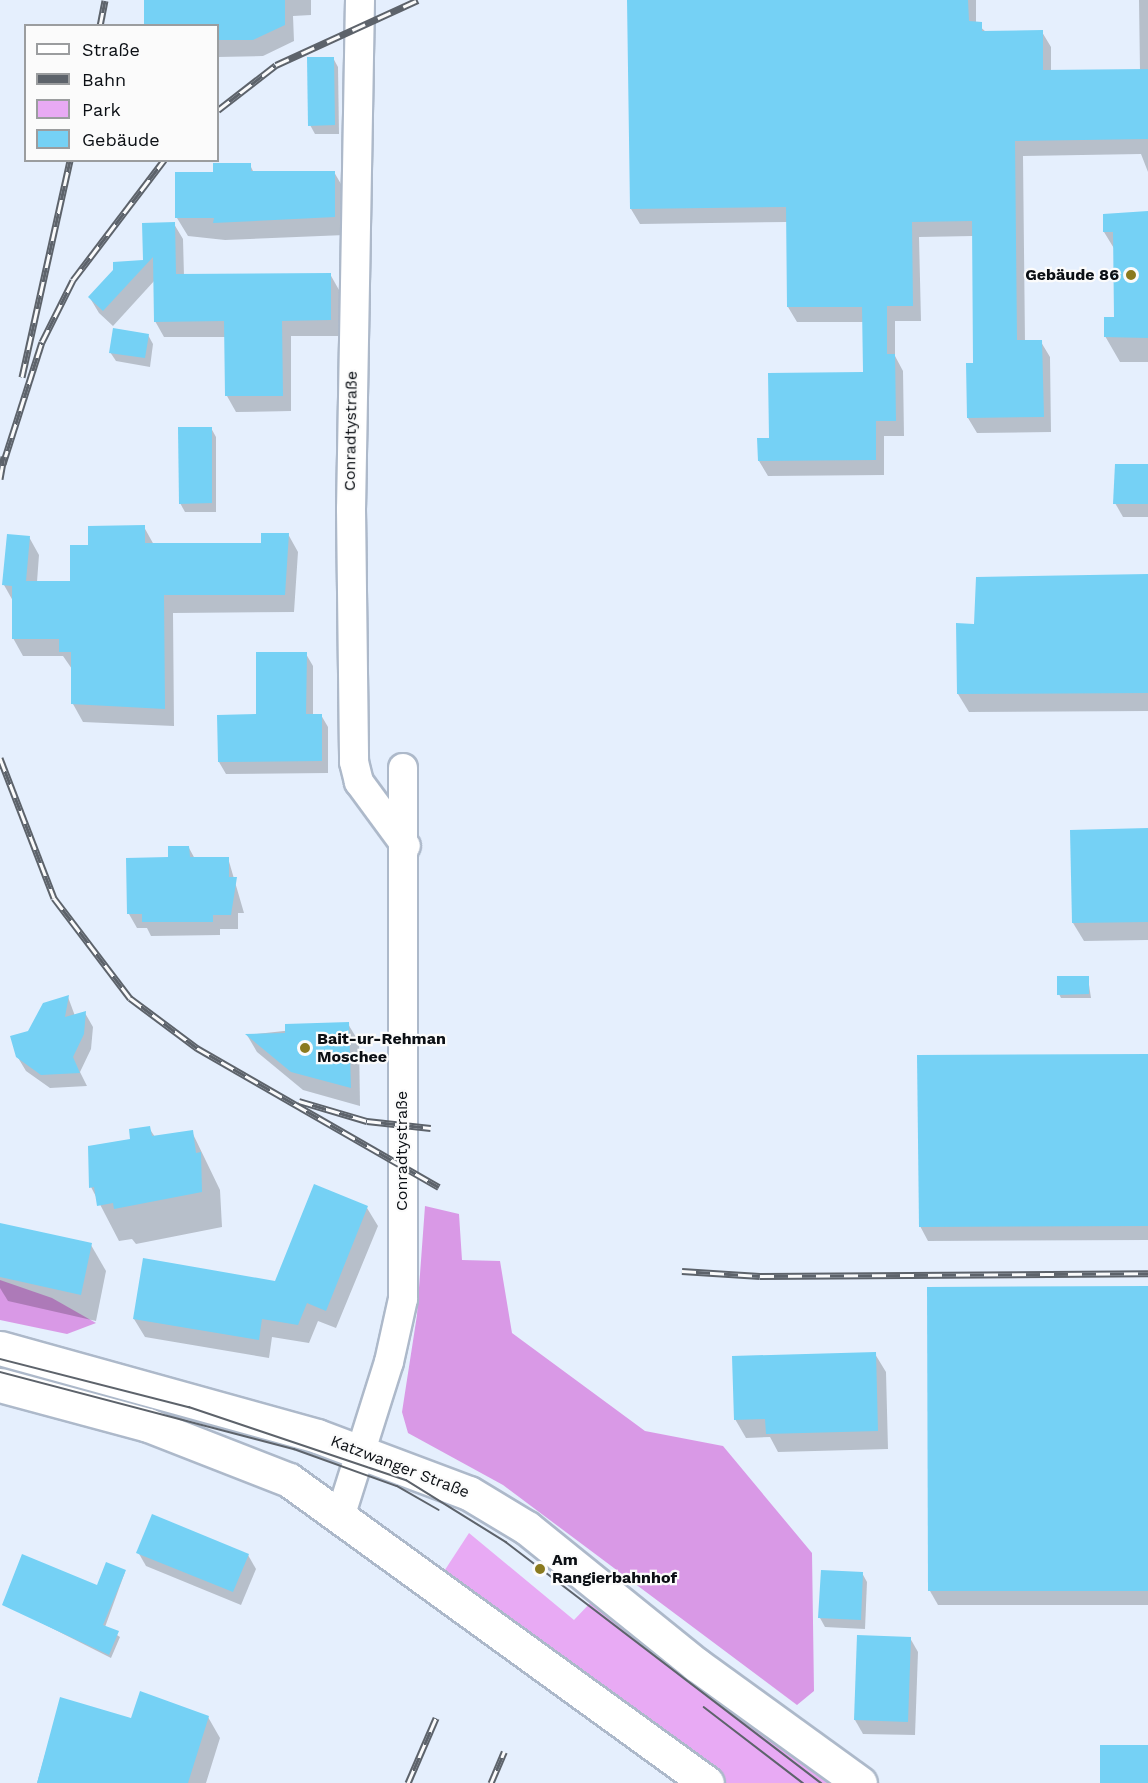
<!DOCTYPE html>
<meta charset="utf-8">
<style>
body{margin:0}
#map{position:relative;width:1148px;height:1783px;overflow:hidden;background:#e5effd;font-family:"Work Sans",sans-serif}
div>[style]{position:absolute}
.green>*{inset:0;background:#e8aaf4}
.forest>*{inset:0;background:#d999e6}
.shadow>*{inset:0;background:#0003}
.building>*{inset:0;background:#75d1f5}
.roads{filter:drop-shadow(2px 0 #adb9ca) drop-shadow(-2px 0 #adb9ca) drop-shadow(0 2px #adb9ca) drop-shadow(0 -2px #adb9ca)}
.minor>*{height:28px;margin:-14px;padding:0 14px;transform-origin:14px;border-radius:14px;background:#fff}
.secondary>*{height:33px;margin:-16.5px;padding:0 16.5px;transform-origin:16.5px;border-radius:16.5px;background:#fff}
.tram>*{height:1.5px;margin:-0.75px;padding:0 0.75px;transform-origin:0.75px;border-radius:0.75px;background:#5d636b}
.rail>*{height:7px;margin-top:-3.5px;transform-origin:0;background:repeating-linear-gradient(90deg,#fbfbfb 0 14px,#5d636b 0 28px);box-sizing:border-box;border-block:2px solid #5d636b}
.dots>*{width:16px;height:16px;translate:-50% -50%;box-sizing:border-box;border:3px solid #fbfbfb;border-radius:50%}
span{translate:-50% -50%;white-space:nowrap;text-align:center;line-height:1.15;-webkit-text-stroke:4.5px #fbfbfb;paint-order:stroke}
.poi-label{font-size:16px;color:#0b0f14;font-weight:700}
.right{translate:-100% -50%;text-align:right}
.left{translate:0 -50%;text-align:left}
.street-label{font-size:16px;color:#0b0f14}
.legend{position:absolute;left:24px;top:24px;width:195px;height:138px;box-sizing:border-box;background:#fbfbfb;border:2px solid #9b9d9f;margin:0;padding:8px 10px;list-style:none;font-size:18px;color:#0b0f14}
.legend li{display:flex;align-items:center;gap:12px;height:30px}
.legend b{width:30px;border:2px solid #9b9d9f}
</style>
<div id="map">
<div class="green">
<i style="clip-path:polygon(469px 1533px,574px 1620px,594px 1599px,845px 1783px,726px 1783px,439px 1579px)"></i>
</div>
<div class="forest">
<i style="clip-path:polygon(425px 1206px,459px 1214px,462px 1260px,500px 1261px,512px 1333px,645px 1431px,723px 1446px,812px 1553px,814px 1691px,797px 1705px,503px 1485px,408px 1433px,402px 1412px,417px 1315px)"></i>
<i style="clip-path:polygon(0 1280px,52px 1298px,96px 1323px,67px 1334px,0 1320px)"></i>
</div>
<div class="shadow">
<i style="clip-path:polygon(146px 0,311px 0,311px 15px,293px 16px,294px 41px,263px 56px,218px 57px,218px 26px)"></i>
<i style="clip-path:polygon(629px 0,976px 0,976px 23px,986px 32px,1042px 32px,1051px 47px,1051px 72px,1140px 71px,1139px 0,1148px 0,1148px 172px,1141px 154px,1023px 156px,1025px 342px,1041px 342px,1050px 357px,1051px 432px,977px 433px,968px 418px,975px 364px,973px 236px,919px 237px,921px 321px,895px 321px,895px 356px,903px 371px,904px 436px,884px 436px,884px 475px,768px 476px,759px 461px,770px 440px,864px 374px,864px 322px,797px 322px,788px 307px,787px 222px,640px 224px,631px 209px)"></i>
<i style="clip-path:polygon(333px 58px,338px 67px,339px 134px,315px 134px,310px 125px)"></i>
<i style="clip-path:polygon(250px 165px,254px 173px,334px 172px,345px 191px,345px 235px,225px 240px,188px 236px,177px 218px,176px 173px,215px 173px)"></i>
<i style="clip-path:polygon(1148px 214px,1148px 362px,1120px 362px,1105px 336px,1115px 319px,1115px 250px,1104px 232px)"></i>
<i style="clip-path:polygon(174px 224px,183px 239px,184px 276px,330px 274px,339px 290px,339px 336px,291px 336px,291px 411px,236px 412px,227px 396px,226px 337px,164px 337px,155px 321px,155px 280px,113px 326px,99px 313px,90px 298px,144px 261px)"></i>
<i style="clip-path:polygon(148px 335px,153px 344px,150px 367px,116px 361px,110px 352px)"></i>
<i style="clip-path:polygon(211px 428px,216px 437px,216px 512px,185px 512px,180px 503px)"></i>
<i style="clip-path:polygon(1148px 466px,1148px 517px,1123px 517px,1115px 503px)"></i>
<i style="clip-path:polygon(144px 527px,154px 545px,262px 544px,288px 534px,298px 552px,294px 612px,173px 613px,174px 726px,83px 722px,73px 704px,72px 669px,63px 656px,23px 656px,13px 638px,13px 601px,4px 585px,29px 537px,39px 555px,37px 582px,72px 582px,90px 547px)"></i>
<i style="clip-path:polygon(1148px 576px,1148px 711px,969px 712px,958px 694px,975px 625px)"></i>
<i style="clip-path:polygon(306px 654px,313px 666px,313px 715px,321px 715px,328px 727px,328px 773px,226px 774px,219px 762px)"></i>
<i style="clip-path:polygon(1148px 830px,1148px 940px,1084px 941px,1073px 923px)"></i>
<i style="clip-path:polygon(189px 848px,195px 859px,228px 858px,244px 913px,238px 913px,238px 929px,220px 929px,220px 935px,151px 936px,147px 928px,137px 928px,129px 914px,170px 859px)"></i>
<i style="clip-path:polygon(1088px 978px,1091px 998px,1061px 998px,1059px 994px)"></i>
<i style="clip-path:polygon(68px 997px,75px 1016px,85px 1013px,93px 1027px,91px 1049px,80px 1072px,87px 1086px,50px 1088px,26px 1071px,17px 1056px)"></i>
<i style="clip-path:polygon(348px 1024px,359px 1042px,360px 1106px,303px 1090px,257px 1052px,247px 1035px)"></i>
<i style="clip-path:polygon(1148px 1056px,1148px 1240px,928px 1241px,920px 1226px)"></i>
<i style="clip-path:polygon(149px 1128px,155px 1137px,192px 1132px,220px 1190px,222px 1227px,136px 1244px,132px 1239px,119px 1241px,91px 1187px)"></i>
<i style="clip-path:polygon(367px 1208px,378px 1226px,336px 1328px,318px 1321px,309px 1343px,272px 1337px,269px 1358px,145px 1337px,134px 1319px,275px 1282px)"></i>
<i style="clip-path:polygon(0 1240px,91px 1245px,106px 1271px,96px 1321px,8px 1301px,0 1288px)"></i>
<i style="clip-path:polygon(1148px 1288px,1148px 1605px,938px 1605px,930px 1591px,929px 1289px)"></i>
<i style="clip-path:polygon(875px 1354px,886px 1372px,888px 1449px,778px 1452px,770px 1437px,746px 1438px,735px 1419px)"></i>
<i style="clip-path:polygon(138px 1552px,248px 1555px,256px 1569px,241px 1605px,146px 1566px)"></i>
<i style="clip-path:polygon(125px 1572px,105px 1627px,120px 1637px,111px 1658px,4px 1604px,97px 1587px)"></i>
<i style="clip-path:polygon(862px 1573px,867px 1582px,865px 1629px,825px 1627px,820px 1618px)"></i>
<i style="clip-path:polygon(910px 1638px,918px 1652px,915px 1735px,863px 1734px,855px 1720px)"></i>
<i style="clip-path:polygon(61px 1699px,132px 1720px,208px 1717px,220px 1738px,206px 1783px,37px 1783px)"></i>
</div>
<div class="building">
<i style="clip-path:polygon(144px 0,285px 0,285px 25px,253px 40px,218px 40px,218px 26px,144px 26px)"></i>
<i style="clip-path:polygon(627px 0,968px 0,969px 21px,982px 22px,982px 31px,1043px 30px,1043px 70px,1148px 69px,1148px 139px,1015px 141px,1017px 340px,1042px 340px,1044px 417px,967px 418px,966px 363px,973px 363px,972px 221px,912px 222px,913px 306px,887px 306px,887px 354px,895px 354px,896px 421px,876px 421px,876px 460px,758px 461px,757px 438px,769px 438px,768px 373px,863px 372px,862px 307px,787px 307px,786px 207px,630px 209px)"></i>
<i style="clip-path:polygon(307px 57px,334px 57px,335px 125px,308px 126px)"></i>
<i style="clip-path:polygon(213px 163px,251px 163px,251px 171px,335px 171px,335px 217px,213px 223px,214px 218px,175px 218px,175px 172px,213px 172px)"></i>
<i style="clip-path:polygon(1148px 211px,1148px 338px,1104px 337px,1104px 317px,1114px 317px,1113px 232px,1103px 232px,1103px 214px)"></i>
<i style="clip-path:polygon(175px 222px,176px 274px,331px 273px,331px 320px,282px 321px,283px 396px,225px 396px,224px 321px,154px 322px,153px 257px,103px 311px,88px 297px,113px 270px,113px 262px,143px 260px,142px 223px)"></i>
<i style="clip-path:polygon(113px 328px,149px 334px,145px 358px,109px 353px)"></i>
<i style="clip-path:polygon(178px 427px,212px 427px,212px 503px,179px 504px)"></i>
<i style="clip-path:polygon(1115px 464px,1148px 464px,1148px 504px,1113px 504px)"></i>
<i style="clip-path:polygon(145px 525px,145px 543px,261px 543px,261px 533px,289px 533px,285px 595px,164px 595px,165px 709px,71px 704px,71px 652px,59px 652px,59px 639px,12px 639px,12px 586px,2px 585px,7px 534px,30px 536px,26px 581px,70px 581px,70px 545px,88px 545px,88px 526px)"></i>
<i style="clip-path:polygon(1148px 574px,1148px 693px,957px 694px,956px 623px,974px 624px,976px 577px)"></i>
<i style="clip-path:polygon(256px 652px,307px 652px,306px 714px,322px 714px,322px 761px,218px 762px,217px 715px,256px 714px)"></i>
<i style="clip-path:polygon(1148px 828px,1148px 922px,1072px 923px,1070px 830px)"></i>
<i style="clip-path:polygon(168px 846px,189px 846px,190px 857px,229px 857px,229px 877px,237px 877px,231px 915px,213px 915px,213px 922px,142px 922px,142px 914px,127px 914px,126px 858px,168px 857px)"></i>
<i style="clip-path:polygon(1057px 976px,1089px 976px,1089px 994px,1057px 995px)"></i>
<i style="clip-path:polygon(69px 995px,65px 1017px,86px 1011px,84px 1034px,73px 1057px,80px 1073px,41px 1075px,16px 1057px,10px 1036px,28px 1031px,43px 1003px)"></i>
<i style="clip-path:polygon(349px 1022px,351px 1088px,291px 1072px,245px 1034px,285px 1033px,285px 1024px)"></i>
<i style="clip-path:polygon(1148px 1054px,1148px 1226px,919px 1227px,917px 1055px)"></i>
<i style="clip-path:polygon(150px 1126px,152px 1136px,193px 1130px,196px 1153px,201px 1152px,202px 1192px,114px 1209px,113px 1203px,97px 1206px,94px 1187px,89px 1188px,88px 1146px,130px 1139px,129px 1129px)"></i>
<i style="clip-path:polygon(314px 1184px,368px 1206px,326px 1311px,307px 1303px,298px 1325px,262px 1319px,259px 1340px,133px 1319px,143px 1258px,275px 1281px)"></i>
<i style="clip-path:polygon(0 1223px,92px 1243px,81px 1295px,0 1277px)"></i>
<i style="clip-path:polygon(1148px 1286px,1148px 1591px,928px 1591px,927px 1287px)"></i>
<i style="clip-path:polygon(876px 1352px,878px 1431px,766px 1434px,765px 1419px,734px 1420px,732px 1356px)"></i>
<i style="clip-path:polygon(152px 1514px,249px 1554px,233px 1592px,136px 1553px)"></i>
<i style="clip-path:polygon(22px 1554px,97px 1585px,106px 1562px,126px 1570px,103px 1625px,119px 1631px,109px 1655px,2px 1605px)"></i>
<i style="clip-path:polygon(821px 1570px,863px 1572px,861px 1620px,818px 1618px)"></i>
<i style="clip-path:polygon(857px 1635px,911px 1637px,908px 1722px,854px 1720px)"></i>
<i style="clip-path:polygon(140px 1691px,209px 1716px,188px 1783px,37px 1783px,60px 1697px,131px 1718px)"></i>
<i style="clip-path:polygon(1100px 1745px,1148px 1745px,1148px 1783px,1100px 1783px)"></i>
</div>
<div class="roads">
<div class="minor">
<i style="left:360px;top:0;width:509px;rotate:91.01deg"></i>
<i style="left:351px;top:509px;width:253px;rotate:89.3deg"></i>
<i style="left:354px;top:762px;width:21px;rotate:76deg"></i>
<i style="left:359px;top:782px;width:79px;rotate:53.7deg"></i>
<i style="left:341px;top:1514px;width:159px;rotate:-72.5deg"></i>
<i style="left:389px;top:1362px;width:65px;rotate:-77.5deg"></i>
<i style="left:403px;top:1299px;width:531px;rotate:-90deg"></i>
</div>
<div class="secondary">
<i style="left:0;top:1348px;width:329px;rotate:15.5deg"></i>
<i style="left:317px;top:1436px;width:162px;rotate:20.6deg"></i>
<i style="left:469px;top:1493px;width:68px;rotate:31.1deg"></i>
<i style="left:527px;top:1528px;width:218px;rotate:38.9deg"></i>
<i style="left:697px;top:1665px;width:201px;rotate:35.9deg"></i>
<i style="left:0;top:1385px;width:153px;rotate:15.1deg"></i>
<i style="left:148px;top:1425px;width:151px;rotate:21.3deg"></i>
<i style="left:289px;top:1480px;width:516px;rotate:35.94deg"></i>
</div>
</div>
<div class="tram">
<i style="left:0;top:1359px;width:195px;rotate:14.3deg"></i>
<i style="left:189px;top:1407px;width:229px;rotate:18.6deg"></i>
<i style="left:406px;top:1480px;width:118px;rotate:31.8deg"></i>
<i style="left:506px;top:1542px;width:397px;rotate:37.4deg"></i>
<i style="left:0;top:1372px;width:304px;rotate:14.7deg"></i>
<i style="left:294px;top:1449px;width:109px;rotate:19.8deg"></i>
<i style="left:397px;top:1486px;width:48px;rotate:29.7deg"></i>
<i style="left:704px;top:1707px;width:125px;rotate:37.5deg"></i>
</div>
<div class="rail">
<i style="left:100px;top:26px;width:26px;rotate:-79deg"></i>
<i style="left:218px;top:110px;width:73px;rotate:-37.8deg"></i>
<i style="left:276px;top:65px;width:156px;rotate:-24.6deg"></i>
<i style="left:22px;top:377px;width:222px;rotate:-77.5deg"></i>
<i style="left:3px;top:464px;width:128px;rotate:-72.3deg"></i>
<i style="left:42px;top:342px;width:69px;rotate:-63.4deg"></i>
<i style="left:73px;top:280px;width:151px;rotate:-52.8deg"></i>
<i style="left:0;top:479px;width:23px;rotate:-80deg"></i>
<i style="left:0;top:758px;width:150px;rotate:68.9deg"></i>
<i style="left:54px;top:898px;width:126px;rotate:52.8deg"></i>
<i style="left:130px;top:998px;width:84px;rotate:36.7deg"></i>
<i style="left:197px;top:1048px;width:279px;rotate:29.9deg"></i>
<i style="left:299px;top:1101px;width:71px;rotate:16.4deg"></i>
<i style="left:367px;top:1121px;width:64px;rotate:6.2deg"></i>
<i style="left:682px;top:1271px;width:78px;rotate:3.7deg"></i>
<i style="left:760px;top:1276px;width:388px;rotate:-0.4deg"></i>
<i style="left:408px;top:1783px;width:71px;rotate:-66.7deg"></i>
<i style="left:491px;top:1783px;width:34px;rotate:-67deg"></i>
</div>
<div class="dots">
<i style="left:1131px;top:275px;background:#8a7a1f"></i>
<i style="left:305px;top:1048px;background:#8a7a1f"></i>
<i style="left:540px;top:1569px;background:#8a7a1f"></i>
</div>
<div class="poi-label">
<span class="right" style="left:1119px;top:275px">Gebäude 86</span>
<span class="left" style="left:317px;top:1048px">Bait-ur-Rehman<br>Moschee</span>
<span class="left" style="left:552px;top:1569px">Am<br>Rangierbahnhof</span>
</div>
<div class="street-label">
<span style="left:351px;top:431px;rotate:-89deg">Conradtystraße</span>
<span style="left:402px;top:1151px;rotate:-90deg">Conradtystraße</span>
<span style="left:400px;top:1467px;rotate:21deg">Katzwanger Straße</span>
</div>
<ul class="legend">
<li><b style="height:8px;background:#fff"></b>Straße</li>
<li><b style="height:8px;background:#5d636b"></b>Bahn</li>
<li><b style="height:16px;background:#e8aaf4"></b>Park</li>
<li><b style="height:16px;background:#75d1f5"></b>Gebäude</li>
</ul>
</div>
